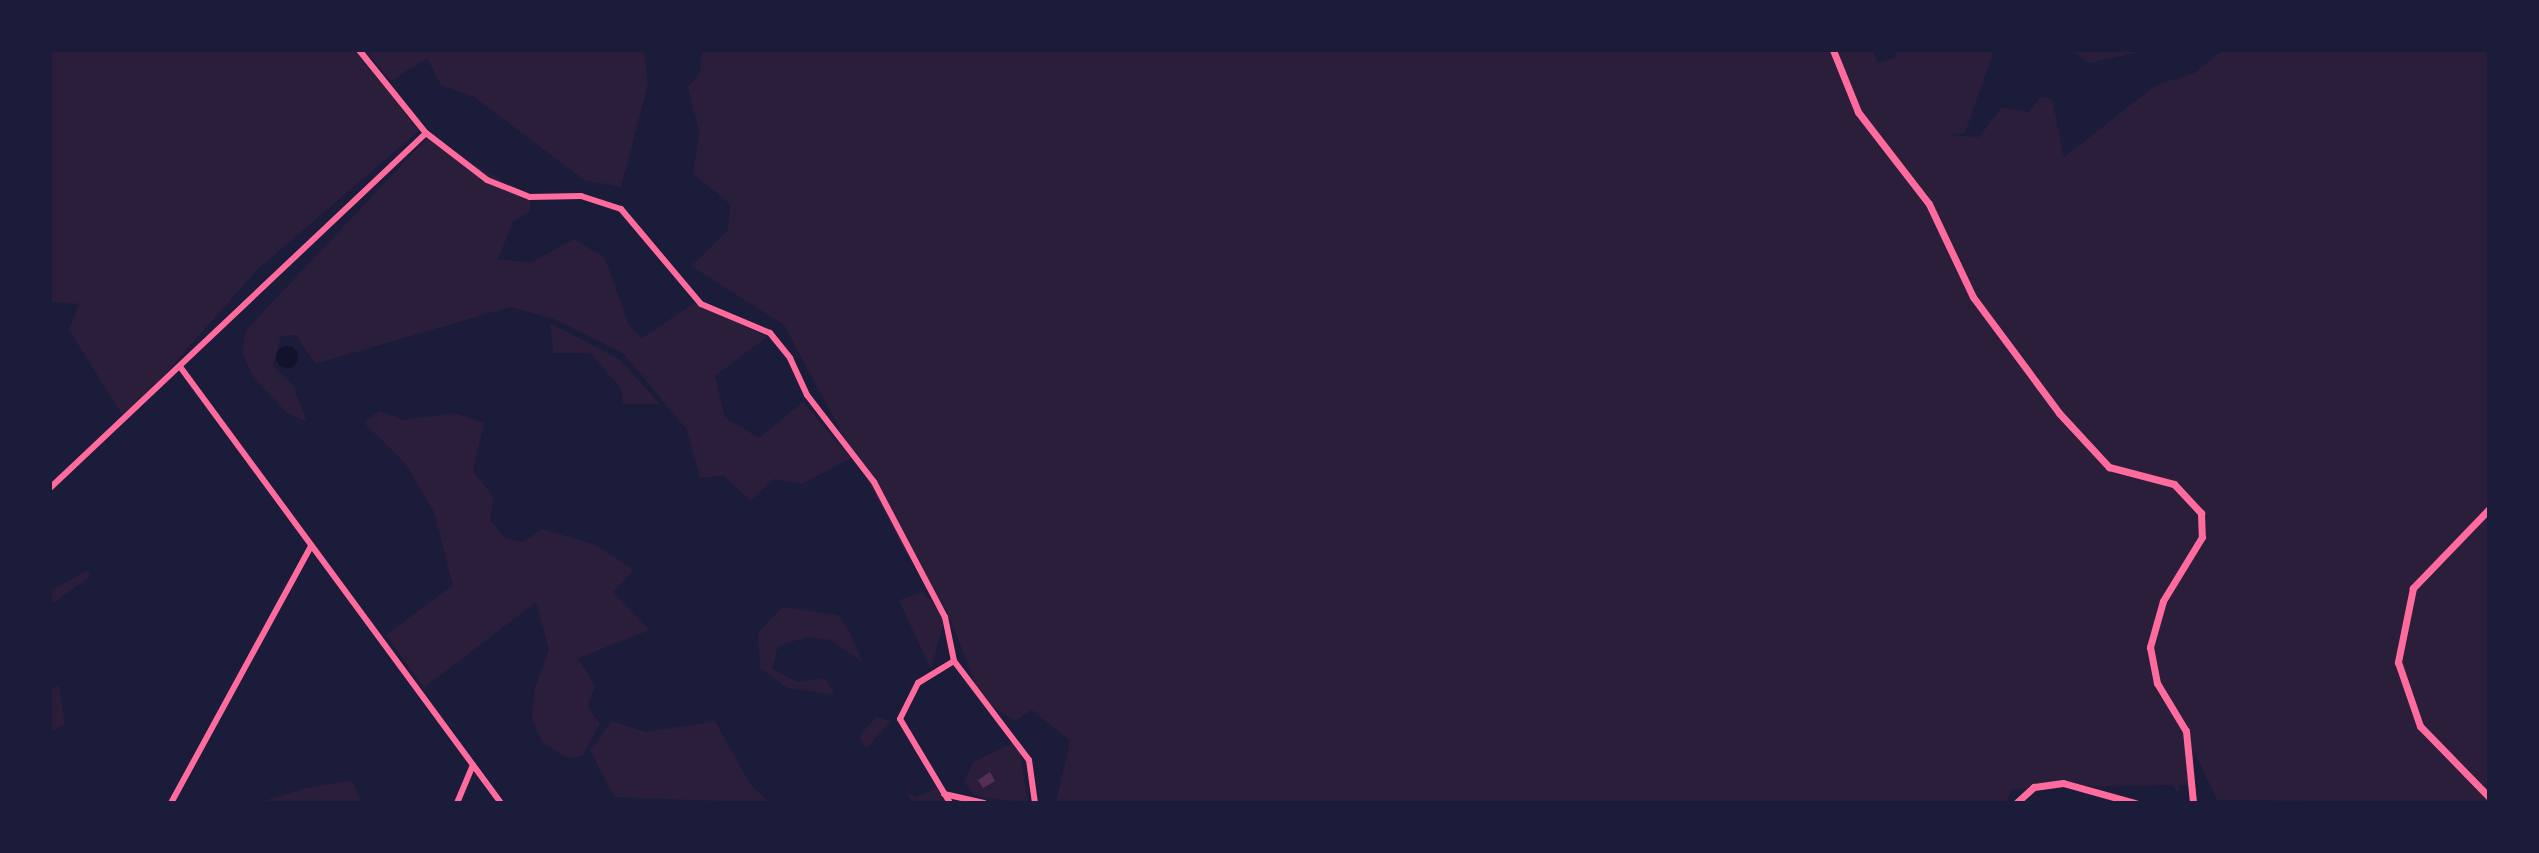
<!DOCTYPE html>
<style>
body{margin:0}
#map{position:relative;width:2539px;height:853px;overflow:hidden;background:#1b1b3a;font-family:Georgia,serif}
div>[style]{position:absolute}
.green>*{inset:0;background:#2a1e3b}
.water>*{inset:0;background:#12122b}
.round{border-radius:50%}
.building>*{inset:0;background:#542f53}
.minor>*{height:6px;margin:-3px;padding:0 3px;transform-origin:3px;border-radius:3px;background:#ff6b9d}
.tertiary>*{height:7px;margin:-3.5px;padding:0 3.5px;transform-origin:3.5px;border-radius:3.5px;background:#ff6b9d}
span{translate:-50% -50%;white-space:nowrap;text-align:center;line-height:1.15;-webkit-text-stroke:6px #1b1b3a;paint-order:stroke}
.frame{position:absolute;inset:0;border:52px solid #1b1b3a;pointer-events:none}
</style>
<div id="map">
<div class="green">
<i style="clip-path:polygon(50px 50px,359px 50px,422px 128px,257px 270px,125px 419px,69px 330px,79px 304px,50px 301px)"></i>
<i style="clip-path:polygon(365px 50px,644px 50px,648px 85px,621px 187px,584px 180px,474px 97px,441px 85px,427px 58px,391px 81px)"></i>
<i style="clip-path:polygon(702px 50px,1873px 50px,1878px 63px,1895px 58px,1896px 50px,1994px 50px,1965px 133px,1950px 135px,1979px 137px,2002px 107px,2029px 112px,2040px 97px,2052px 99px,2064px 157px,2156px 85px,2194px 73px,2223px 50px,2489px 50px,2489px 803px,2217px 800px,2195px 753px,2191px 785px,2179px 785px,2178px 793px,2172px 785px,2012px 789px,2006px 803px,1056px 803px,1070px 741px,1032px 710px,1015px 721px,982px 700px,946px 609px,905px 551px,784px 325px,691px 266px,728px 230px,730px 204px,693px 174px,699px 132px,688px 87px,700px 73px)"></i>
<i style="clip-path:polygon(2070px 50px,2150px 50px,2089px 63px)"></i>
<i style="clip-path:polygon(428px 137px,530px 197px,530px 211px,513px 222px,498px 259px,532px 262px,574px 239px,605px 258px,629px 325px,642px 338px,694px 303px,767px 337px,715px 376px,725px 417px,759px 438px,803px 402px,851px 458px,802px 484px,774px 479px,750px 501px,724px 476px,700px 478px,687px 430px,624px 354px,554px 319px,510px 307px,315px 364px,296px 335px,281px 336px,273px 366px,293px 385px,307px 422px,287px 413px,253px 377px,242px 351px,246px 330px)"></i>
<i style="clip-path:polygon(550px 323px,619px 359px,660px 404px,623px 404px,621px 389px,590px 353px,553px 353px)"></i>
<i style="clip-path:polygon(379px 411px,405px 420px,454px 413px,484px 423px,473px 471px,494px 498px,490px 520px,505px 538px,523px 542px,542px 529px,596px 545px,634px 570px,613px 592px,650px 630px,578px 658px,595px 685px,588px 706px,600px 724px,582px 756px,567px 758px,542px 742px,532px 719px,534px 690px,549px 650px,536px 602px,424px 688px,386px 635px,453px 585px,434px 512px,405px 463px,364px 423px)"></i>
<i style="clip-path:polygon(88px 570px,90px 577px,50px 605px,50px 591px)"></i>
<i style="clip-path:polygon(923px 592px,945px 617px,931px 670px,899px 600px)"></i>
<i style="clip-path:polygon(782px 607px,838px 615px,850px 632px,863px 663px,831px 640px,807px 637px,778px 646px,772px 669px,798px 682px,825px 678px,835px 695px,787px 688px,760px 668px,758px 633px)"></i>
<i style="clip-path:polygon(59px 685px,65px 724px,50px 732px,50px 690px)"></i>
<i style="clip-path:polygon(876px 717px,891px 721px,866px 749px,859px 736px)"></i>
<i style="clip-path:polygon(612px 721px,646px 732px,715px 721px,750px 784px,770px 803px,614px 797px,590px 750px)"></i>
<i style="clip-path:polygon(1018px 740px,1028px 803px,975px 796px,964px 782px,973px 762px)"></i>
<i style="clip-path:polygon(352px 780px,362px 803px,257px 803px,306px 788px)"></i>
<i style="clip-path:polygon(937px 788px,945px 803px,912px 803px,907px 792px,916px 797px)"></i>
</div>
<div class="water">
<i class="round" style="left:276px;top:346px;width:22px;height:22px"></i>
</div>
<div class="building">
<i style="clip-path:polygon(990px 772px,995px 781px,983px 788px,978px 780px)"></i>
</div>
<div class="minor">
<i style="left:359px;top:50px;width:107px;rotate:51.1deg"></i>
<i style="left:426px;top:133px;width:77px;rotate:37.6deg"></i>
<i style="left:487px;top:180px;width:46px;rotate:21.6deg"></i>
<i style="left:530px;top:197px;width:51px;rotate:-1.1deg"></i>
<i style="left:581px;top:196px;width:42px;rotate:18deg"></i>
<i style="left:621px;top:209px;width:124px;rotate:49.9deg"></i>
<i style="left:701px;top:304px;width:75px;rotate:22.8deg"></i>
<i style="left:770px;top:333px;width:32px;rotate:51deg"></i>
<i style="left:790px;top:358px;width:41px;rotate:65.3deg"></i>
<i style="left:807px;top:395px;width:110px;rotate:52.4deg"></i>
<i style="left:874px;top:482px;width:153px;rotate:62.3deg"></i>
<i style="left:945px;top:617px;width:45px;rotate:78.4deg"></i>
<i style="left:954px;top:661px;width:42px;rotate:148.6deg"></i>
<i style="left:918px;top:683px;width:40px;rotate:116.6deg"></i>
<i style="left:900px;top:719px;width:98px;rotate:59.2deg"></i>
<i style="left:181px;top:368px;width:540px;rotate:53.66deg"></i>
<i style="left:50px;top:488px;width:517px;rotate:-43.35deg"></i>
<i style="left:954px;top:661px;width:124px;rotate:52.9deg"></i>
<i style="left:1029px;top:760px;width:43px;rotate:82.1deg"></i>
<i style="left:944px;top:794px;width:41px;rotate:12.7deg"></i>
<i style="left:171px;top:803px;width:293px;rotate:-61.4deg"></i>
<i style="left:457px;top:803px;width:41px;rotate:-67.2deg"></i>
</div>
<div class="tertiary">
<i style="left:1833px;top:50px;width:67px;rotate:68deg"></i>
<i style="left:1858px;top:112px;width:116px;rotate:52.3deg"></i>
<i style="left:1929px;top:204px;width:103px;rotate:64.7deg"></i>
<i style="left:1973px;top:297px;width:144px;rotate:53.4deg"></i>
<i style="left:2059px;top:413px;width:74px;rotate:47.2deg"></i>
<i style="left:2109px;top:467px;width:67px;rotate:14.7deg"></i>
<i style="left:2174px;top:484px;width:40px;rotate:47deg"></i>
<i style="left:2201px;top:513px;width:24px;rotate:88deg"></i>
<i style="left:2202px;top:537px;width:75px;rotate:121.4deg"></i>
<i style="left:2163px;top:601px;width:48px;rotate:105.8deg"></i>
<i style="left:2150px;top:647px;width:37px;rotate:79deg"></i>
<i style="left:2157px;top:683px;width:56px;rotate:58.9deg"></i>
<i style="left:2186px;top:731px;width:72px;rotate:84.4deg"></i>
<i style="left:2489px;top:509px;width:110px;rotate:133.9deg"></i>
<i style="left:2413px;top:588px;width:76px;rotate:101.5deg"></i>
<i style="left:2398px;top:662px;width:68px;rotate:71deg"></i>
<i style="left:2420px;top:726px;width:99px;rotate:45.8deg"></i>
<i style="left:2016px;top:803px;width:24px;rotate:-42deg"></i>
<i style="left:2034px;top:787px;width:29px;rotate:-8deg"></i>
<i style="left:2063px;top:783px;width:75px;rotate:15.5deg"></i>
</div>
<div class="frame"></div>
</div>
